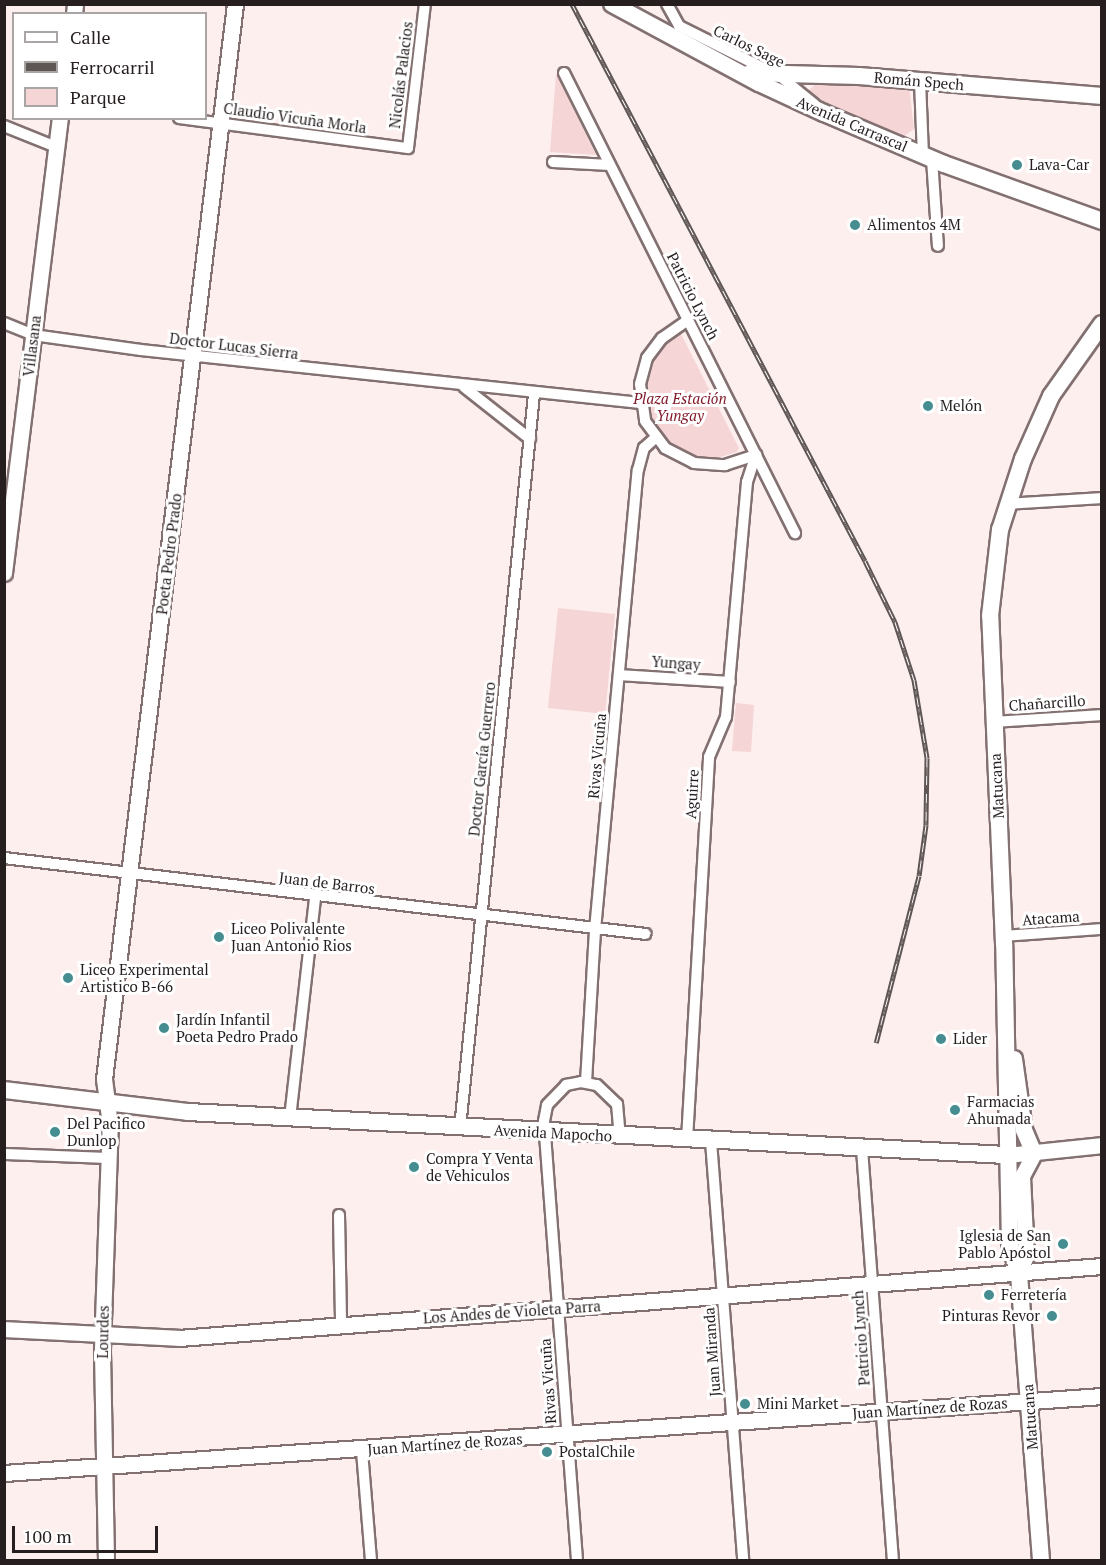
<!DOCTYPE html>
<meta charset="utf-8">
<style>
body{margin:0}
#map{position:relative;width:1106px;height:1565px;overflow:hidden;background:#fcefee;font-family:"PT Serif",serif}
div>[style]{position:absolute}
.green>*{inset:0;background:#f5d5d5}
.roads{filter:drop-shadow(2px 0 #837070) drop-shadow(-2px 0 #837070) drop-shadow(0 2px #837070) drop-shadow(0 -2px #837070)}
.street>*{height:10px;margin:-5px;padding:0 5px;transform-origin:5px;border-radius:5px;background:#fff}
.secondary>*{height:15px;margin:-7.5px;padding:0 7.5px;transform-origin:7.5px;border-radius:7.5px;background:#fff}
.primary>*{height:16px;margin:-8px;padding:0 8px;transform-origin:8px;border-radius:8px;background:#fff}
.rail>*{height:5px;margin-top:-2.5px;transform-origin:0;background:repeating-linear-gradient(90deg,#fff 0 9px,#5e5555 0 18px);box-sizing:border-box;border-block:2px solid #5e5555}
.dots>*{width:16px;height:16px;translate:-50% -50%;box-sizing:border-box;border:3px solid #fff;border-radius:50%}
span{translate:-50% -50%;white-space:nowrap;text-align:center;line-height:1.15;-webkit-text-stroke:6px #fff;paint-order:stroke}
.street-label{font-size:15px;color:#271f1f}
.poi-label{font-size:15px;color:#271f1f}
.left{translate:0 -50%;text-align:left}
.right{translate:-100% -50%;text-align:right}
.park-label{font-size:15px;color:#7f1727;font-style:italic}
.frame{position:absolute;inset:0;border:6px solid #271f1f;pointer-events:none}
.legend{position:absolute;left:12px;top:12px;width:195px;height:108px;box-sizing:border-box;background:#fff;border:2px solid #a9a5a5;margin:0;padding:8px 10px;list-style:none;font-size:18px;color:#271f1f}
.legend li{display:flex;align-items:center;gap:12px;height:30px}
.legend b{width:30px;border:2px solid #a9a5a5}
.scale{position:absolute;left:12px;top:1526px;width:146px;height:27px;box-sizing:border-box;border:3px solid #271f1f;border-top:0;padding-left:8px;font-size:18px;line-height:21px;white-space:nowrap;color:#271f1f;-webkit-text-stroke:4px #fff;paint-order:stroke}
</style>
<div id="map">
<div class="green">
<i style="clip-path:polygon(556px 74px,596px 155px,550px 152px)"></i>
<i style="clip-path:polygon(819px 81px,909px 86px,914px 129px,900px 139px,881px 132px,878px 125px,847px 112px,841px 115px,807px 92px)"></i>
<i style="clip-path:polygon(677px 333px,681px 334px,739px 448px,737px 452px,717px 458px,691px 456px,663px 439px,648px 416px,643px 397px,647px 367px,662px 344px)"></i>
<i style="clip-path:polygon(558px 608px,615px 614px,605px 714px,548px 708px)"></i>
<i style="clip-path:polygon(736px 703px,754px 705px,751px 752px,732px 751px)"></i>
</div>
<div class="roads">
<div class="street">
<i style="left:667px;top:4px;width:25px;rotate:61deg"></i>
<i style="left:679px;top:26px;width:114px;rotate:26.6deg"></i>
<i style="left:781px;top:77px;width:43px;rotate:39.3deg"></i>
<i style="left:564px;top:73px;width:515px;rotate:63.34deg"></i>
<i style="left:920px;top:81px;width:74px;rotate:87.7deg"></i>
<i style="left:179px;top:118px;width:231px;rotate:7.5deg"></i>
<i style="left:408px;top:148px;width:145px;rotate:-83.3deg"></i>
<i style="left:4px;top:126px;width:56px;rotate:22deg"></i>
<i style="left:932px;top:159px;width:87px;rotate:86.1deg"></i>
<i style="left:553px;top:162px;width:57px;rotate:3deg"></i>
<i style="left:688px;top:320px;width:32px;rotate:145deg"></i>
<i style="left:662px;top:338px;width:25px;rotate:127deg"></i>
<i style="left:647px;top:358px;width:27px;rotate:105deg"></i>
<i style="left:640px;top:384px;width:37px;rotate:82deg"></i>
<i style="left:645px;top:421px;width:34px;rotate:53deg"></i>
<i style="left:665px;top:448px;width:33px;rotate:27deg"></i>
<i style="left:694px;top:463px;width:31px;rotate:4deg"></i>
<i style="left:725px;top:465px;width:33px;rotate:-18deg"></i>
<i style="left:4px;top:323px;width:31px;rotate:22deg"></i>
<i style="left:33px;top:335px;width:109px;rotate:7.9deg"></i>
<i style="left:141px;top:350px;width:502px;rotate:6.06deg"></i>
<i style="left:464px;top:387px;width:84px;rotate:38.2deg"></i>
<i style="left:1006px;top:504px;width:96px;rotate:-3.6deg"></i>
<i style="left:619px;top:675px;width:111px;rotate:3.6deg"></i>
<i style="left:994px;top:722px;width:108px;rotate:-3.7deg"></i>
<i style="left:4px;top:858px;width:646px;rotate:6.75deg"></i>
<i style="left:1004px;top:936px;width:98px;rotate:-4.1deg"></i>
<i style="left:586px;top:1082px;width:152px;rotate:-86.6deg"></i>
<i style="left:595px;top:930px;width:462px;rotate:-84.7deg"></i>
<i style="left:638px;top:470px;width:23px;rotate:-75deg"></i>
<i style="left:644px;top:448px;width:15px;rotate:-42deg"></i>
<i style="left:290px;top:1118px;width:222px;rotate:-83.5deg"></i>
<i style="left:460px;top:1128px;width:738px;rotate:-84.24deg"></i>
<i style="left:687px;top:1140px;width:384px;rotate:-86.7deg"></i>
<i style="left:709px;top:757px;width:43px;rotate:-67deg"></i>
<i style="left:726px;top:717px;width:236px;rotate:-84.9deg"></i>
<i style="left:747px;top:482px;width:28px;rotate:-72deg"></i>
<i style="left:711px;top:1141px;width:420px;rotate:85.6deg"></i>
<i style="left:862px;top:1149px;width:412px;rotate:85.7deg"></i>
<i style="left:4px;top:1154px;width:105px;rotate:2.2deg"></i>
<i style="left:339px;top:1215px;width:109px;rotate:88.9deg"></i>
<i style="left:362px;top:1451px;width:109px;rotate:85.3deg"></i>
<i style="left:577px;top:1560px;width:440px;rotate:-94.3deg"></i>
<i style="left:544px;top:1121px;width:16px;rotate:-79deg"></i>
<i style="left:547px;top:1105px;width:28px;rotate:-46deg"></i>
<i style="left:566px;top:1085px;width:15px;rotate:-11deg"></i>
<i style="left:581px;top:1082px;width:16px;rotate:11deg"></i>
<i style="left:597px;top:1085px;width:28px;rotate:44deg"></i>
<i style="left:617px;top:1104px;width:32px;rotate:85deg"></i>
</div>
<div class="secondary">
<i style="left:74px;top:14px;width:10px;rotate:-84deg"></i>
<i style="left:4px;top:573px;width:458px;rotate:-83deg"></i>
<i style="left:1007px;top:1155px;width:96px;rotate:-6deg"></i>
<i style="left:1019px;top:1273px;width:18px;rotate:-68deg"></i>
<i style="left:1026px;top:1256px;width:80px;rotate:-92.9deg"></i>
<i style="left:1022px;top:1176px;width:26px;rotate:-62deg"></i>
<i style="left:4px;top:1329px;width:175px;rotate:2.9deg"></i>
<i style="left:179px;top:1338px;width:926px;rotate:-4.46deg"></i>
<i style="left:4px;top:1473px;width:1101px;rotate:-4.01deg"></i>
<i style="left:106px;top:1560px;width:211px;rotate:-91.1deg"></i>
<i style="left:102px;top:1349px;width:224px;rotate:-88deg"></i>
<i style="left:110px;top:1125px;width:46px;rotate:-97.4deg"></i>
<i style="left:104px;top:1079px;width:1083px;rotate:-83.05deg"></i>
</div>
<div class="primary">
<i style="left:612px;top:4px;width:167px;rotate:28.3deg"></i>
<i style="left:759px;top:83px;width:72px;rotate:24.8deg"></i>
<i style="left:824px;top:113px;width:130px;rotate:23deg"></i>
<i style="left:944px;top:164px;width:168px;rotate:19.8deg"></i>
<i style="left:750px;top:73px;width:109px;rotate:1.6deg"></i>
<i style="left:859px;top:76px;width:244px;rotate:4.7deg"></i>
<i style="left:1014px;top:1059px;width:72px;rotate:82deg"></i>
<i style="left:1024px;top:1130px;width:25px;rotate:67deg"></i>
<i style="left:4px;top:1090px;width:185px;rotate:6.8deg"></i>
<i style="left:188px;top:1112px;width:820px;rotate:3.01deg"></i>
<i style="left:1041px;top:1560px;width:288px;rotate:-94.4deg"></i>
<i style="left:1019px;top:1273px;width:29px;rotate:-108deg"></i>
<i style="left:1010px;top:1245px;width:301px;rotate:-91.1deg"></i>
<i style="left:1004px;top:944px;width:328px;rotate:-92.4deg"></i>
<i style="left:990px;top:616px;width:87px;rotate:-83.4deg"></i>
<i style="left:1000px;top:530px;width:75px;rotate:-72.1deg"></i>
<i style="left:1023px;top:459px;width:69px;rotate:-66deg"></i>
<i style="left:1051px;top:396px;width:88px;rotate:-54.7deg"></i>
</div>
</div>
<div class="rail">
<i style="left:572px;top:4px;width:629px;rotate:62.25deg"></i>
<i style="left:865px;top:561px;width:68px;rotate:63.8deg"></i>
<i style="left:895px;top:622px;width:61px;rotate:71.9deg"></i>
<i style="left:914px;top:680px;width:79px;rotate:80.5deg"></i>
<i style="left:927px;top:758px;width:67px;rotate:90.9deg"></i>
<i style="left:926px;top:825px;width:51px;rotate:97.8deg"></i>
<i style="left:919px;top:876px;width:172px;rotate:104.4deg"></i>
</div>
<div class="dots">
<i style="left:1017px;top:165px;background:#458d90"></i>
<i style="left:855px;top:225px;background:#458d90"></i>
<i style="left:928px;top:406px;background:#458d90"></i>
<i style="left:219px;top:937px;background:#458d90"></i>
<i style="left:68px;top:978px;background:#458d90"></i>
<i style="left:164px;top:1028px;background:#458d90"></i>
<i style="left:941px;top:1039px;background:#458d90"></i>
<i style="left:955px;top:1110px;background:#458d90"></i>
<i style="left:55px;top:1132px;background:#458d90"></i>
<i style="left:414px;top:1167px;background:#458d90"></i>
<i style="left:1063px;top:1244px;background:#458d90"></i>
<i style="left:989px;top:1295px;background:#458d90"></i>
<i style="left:1052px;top:1316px;background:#458d90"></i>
<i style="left:745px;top:1404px;background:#458d90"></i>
<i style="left:547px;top:1452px;background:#458d90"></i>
</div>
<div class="street-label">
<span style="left:749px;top:46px;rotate:26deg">Carlos Sage</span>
<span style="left:401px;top:75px;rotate:-83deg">Nicolás Palacios</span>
<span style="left:919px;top:81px;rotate:5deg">Román Spech</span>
<span style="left:295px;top:118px;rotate:8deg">Claudio Vicuña Morla</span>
<span style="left:852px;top:124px;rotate:23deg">Avenida Carrascal</span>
<span style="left:693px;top:296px;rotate:63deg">Patricio Lynch</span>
<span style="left:32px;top:346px;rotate:-83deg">Villasana</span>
<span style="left:234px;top:346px;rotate:7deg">Doctor Lucas Sierra</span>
<span style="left:169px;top:554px;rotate:-83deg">Poeta Pedro Prado</span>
<span style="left:676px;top:663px;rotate:4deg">Yungay</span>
<span style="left:1047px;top:703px;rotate:-4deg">Chañarcillo</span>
<span style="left:597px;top:756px;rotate:-85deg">Rivas Vicuña</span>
<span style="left:482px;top:759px;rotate:-84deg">Doctor García Guerrero</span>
<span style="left:997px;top:786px;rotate:-93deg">Matucana</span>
<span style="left:692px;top:794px;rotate:-87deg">Aguirre</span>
<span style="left:327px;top:883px;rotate:7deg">Juan de Barros</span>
<span style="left:1051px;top:918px;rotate:-4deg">Atacama</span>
<span style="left:553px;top:1133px;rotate:3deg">Avenida Mapocho</span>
<span style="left:512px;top:1312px;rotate:-4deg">Los Andes de Violeta Parra</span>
<span style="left:103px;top:1332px;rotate:-89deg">Lourdes</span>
<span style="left:861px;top:1338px;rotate:-94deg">Patricio Lynch</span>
<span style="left:712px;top:1352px;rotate:-94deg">Juan Miranda</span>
<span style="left:548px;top:1381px;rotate:-94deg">Rivas Vicuña</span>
<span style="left:930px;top:1408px;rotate:-4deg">Juan Martínez de Rozas</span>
<span style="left:1030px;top:1417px;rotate:-94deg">Matucana</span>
<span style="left:445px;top:1444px;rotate:-4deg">Juan Martínez de Rozas</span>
</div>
<div class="poi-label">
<span class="left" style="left:1029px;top:165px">Lava-Car</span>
<span class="left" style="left:867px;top:225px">Alimentos 4M</span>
<span class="left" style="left:940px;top:406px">Melón</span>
<span class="left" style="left:231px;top:937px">Liceo Polivalente<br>Juan Antonio Rios</span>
<span class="left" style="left:80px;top:978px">Liceo Experimental<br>Artistico B-66</span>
<span class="left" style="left:176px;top:1028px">Jardín Infantil<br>Poeta Pedro Prado</span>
<span class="left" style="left:953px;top:1039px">Lider</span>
<span class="left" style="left:967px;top:1110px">Farmacias<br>Ahumada</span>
<span class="left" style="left:67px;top:1132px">Del Pacifico<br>Dunlop</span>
<span class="left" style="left:426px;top:1167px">Compra Y Venta<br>de Vehiculos</span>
<span class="right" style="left:1051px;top:1244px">Iglesia de San<br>Pablo Apóstol</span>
<span class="left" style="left:1001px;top:1295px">Ferretería</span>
<span class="right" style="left:1040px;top:1316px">Pinturas Revor</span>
<span class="left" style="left:757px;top:1404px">Mini Market</span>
<span class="left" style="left:559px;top:1452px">PostalChile</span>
</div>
<div class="park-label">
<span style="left:680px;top:407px">Plaza Estación<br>Yungay</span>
</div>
<div class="frame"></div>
<ul class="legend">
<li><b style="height:8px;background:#fff"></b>Calle</li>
<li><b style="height:8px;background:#5e5555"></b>Ferrocarril</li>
<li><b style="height:16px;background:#f5d5d5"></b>Parque</li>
</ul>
<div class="scale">100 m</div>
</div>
